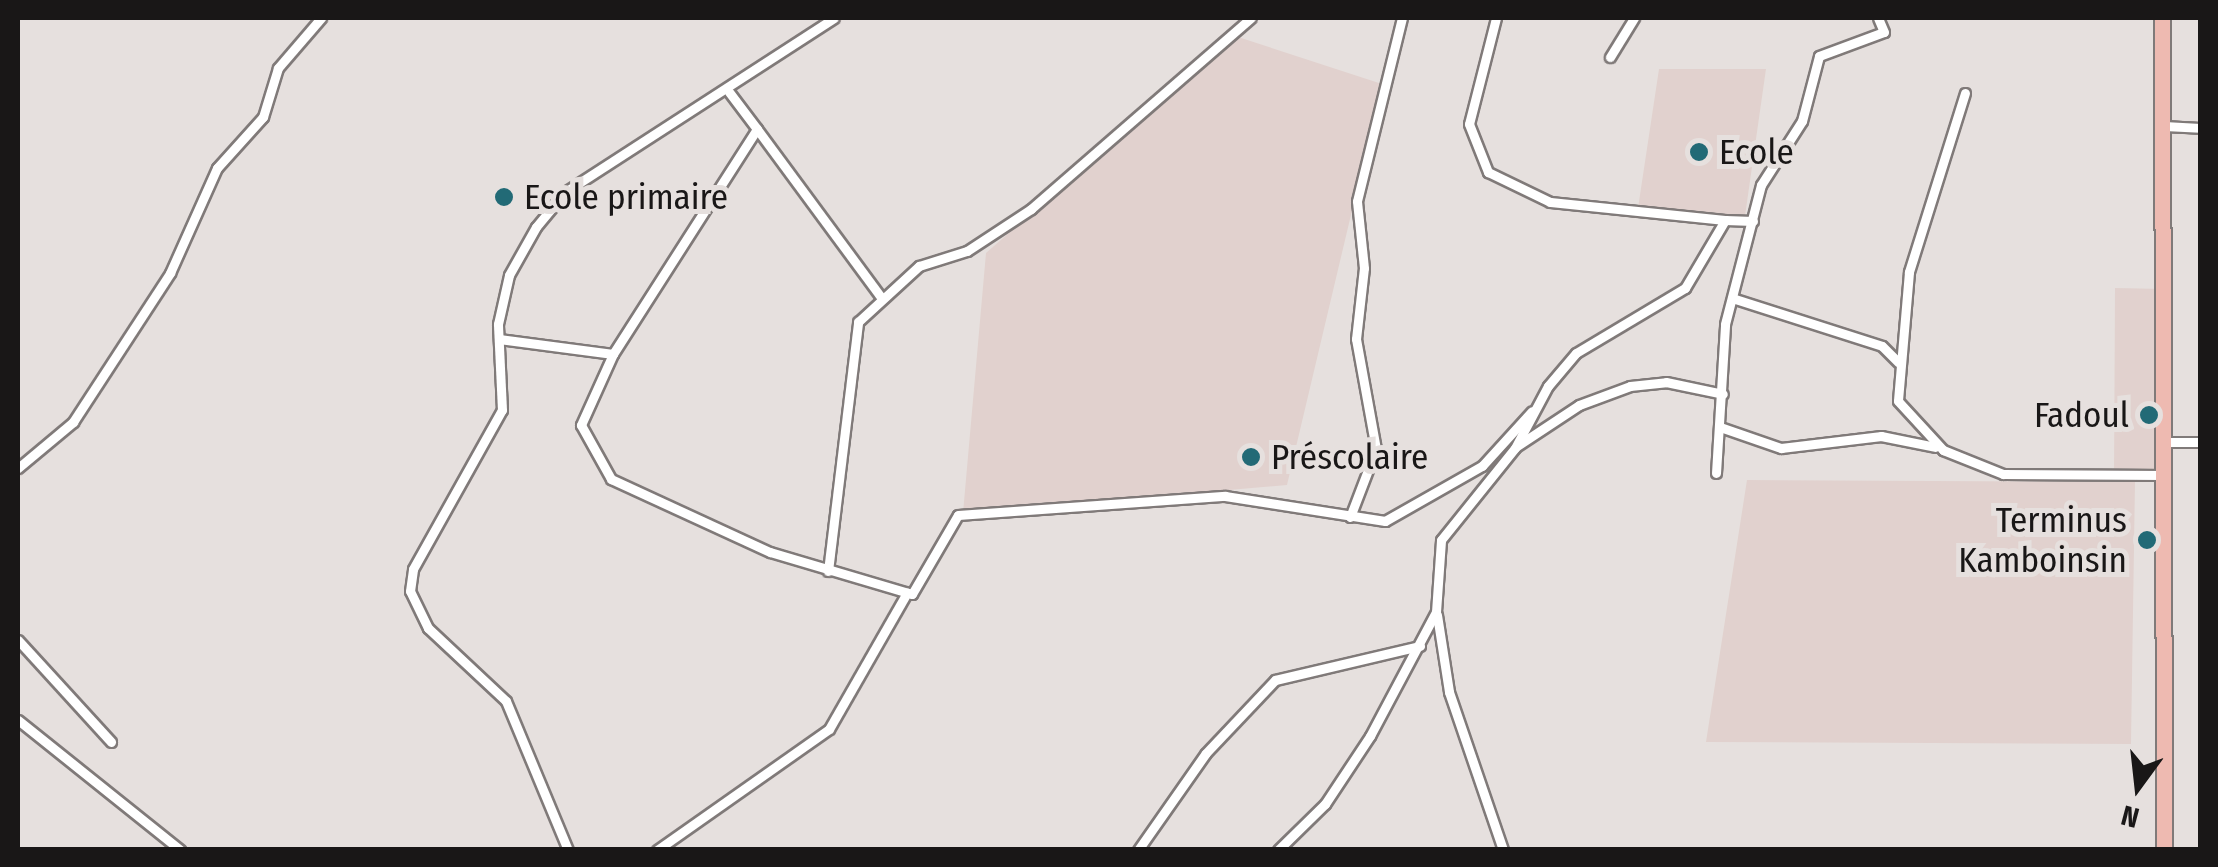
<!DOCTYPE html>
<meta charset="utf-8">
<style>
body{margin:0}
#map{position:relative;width:2218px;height:867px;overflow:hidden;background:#e6e0de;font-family:"Fira Sans Condensed",sans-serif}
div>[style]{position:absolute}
.built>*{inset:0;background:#e1d1ce}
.roads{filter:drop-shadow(2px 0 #807a79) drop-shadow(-2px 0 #807a79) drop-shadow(0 2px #807a79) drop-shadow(0 -2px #807a79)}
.minor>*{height:9px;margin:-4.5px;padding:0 4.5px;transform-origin:4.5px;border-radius:4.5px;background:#fff}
.primary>*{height:15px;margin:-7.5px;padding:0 7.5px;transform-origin:7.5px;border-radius:7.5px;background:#eebab1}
.dots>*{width:28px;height:28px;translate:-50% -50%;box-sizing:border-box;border:5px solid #e6e0de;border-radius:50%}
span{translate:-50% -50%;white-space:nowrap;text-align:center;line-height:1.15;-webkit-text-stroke:10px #e6e0de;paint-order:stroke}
.poi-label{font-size:35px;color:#191717}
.left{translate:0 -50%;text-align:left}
.right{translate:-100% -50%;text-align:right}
.frame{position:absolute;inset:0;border:20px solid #191717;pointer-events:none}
.north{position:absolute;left:2088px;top:737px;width:100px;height:100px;-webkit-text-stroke:8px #e6e0de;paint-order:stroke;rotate:195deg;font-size:28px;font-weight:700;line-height:40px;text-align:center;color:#191717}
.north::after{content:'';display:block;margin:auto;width:35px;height:45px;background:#191717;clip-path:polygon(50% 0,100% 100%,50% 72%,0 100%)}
</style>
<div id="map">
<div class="built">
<i style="clip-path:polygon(1235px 36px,1382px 84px,1287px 485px,963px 513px,986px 253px)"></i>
<i style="clip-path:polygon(1659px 69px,1766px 69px,1745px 216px,1638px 208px)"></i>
<i style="clip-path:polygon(2115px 288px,2164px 289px,2163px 475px,2114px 475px)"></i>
<i style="clip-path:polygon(1747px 480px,2135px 482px,2131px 744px,1706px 742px)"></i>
</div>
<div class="roads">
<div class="minor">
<i style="left:1496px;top:18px;width:109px;rotate:104.3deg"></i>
<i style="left:1469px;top:124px;width:52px;rotate:68.4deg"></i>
<i style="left:1488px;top:172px;width:69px;rotate:25.8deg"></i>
<i style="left:1550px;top:202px;width:176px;rotate:5.9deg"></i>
<i style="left:1610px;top:57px;width:46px;rotate:-58.4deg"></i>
<i style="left:1965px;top:93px;width:188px;rotate:107.4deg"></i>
<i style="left:1909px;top:272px;width:129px;rotate:94.9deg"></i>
<i style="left:1898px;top:401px;width:67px;rotate:47.4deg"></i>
<i style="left:1943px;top:450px;width:65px;rotate:21.8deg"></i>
<i style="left:2003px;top:474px;width:160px;rotate:0.4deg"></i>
<i style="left:2164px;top:126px;width:36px;rotate:3deg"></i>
<i style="left:757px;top:129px;width:209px;rotate:53.6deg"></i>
<i style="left:1732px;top:298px;width:157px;rotate:17.7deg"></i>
<i style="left:1882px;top:346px;width:23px;rotate:45deg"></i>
<i style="left:499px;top:339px;width:115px;rotate:7.5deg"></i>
<i style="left:613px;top:354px;width:78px;rotate:114.3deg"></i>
<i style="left:581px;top:425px;width:62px;rotate:60.9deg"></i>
<i style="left:611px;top:479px;width:175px;rotate:24.7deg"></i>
<i style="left:770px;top:552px;width:148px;rotate:16.5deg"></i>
<i style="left:912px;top:594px;width:91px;rotate:-59.8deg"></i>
<i style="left:958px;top:515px;width:268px;rotate:-4.1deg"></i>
<i style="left:1225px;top:496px;width:162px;rotate:8.9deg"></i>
<i style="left:1385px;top:521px;width:112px;rotate:-29.6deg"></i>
<i style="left:1482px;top:466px;width:74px;rotate:-47.7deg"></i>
<i style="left:613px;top:354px;width:267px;rotate:-57.4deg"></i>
<i style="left:757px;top:129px;width:46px;rotate:-127.1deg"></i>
<i style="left:1720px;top:427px;width:65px;rotate:19deg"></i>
<i style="left:1781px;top:448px;width:101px;rotate:-6.8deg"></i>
<i style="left:1881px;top:436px;width:55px;rotate:11.5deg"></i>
<i style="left:2163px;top:442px;width:37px"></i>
<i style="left:1517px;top:446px;width:74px;rotate:-33.5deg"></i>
<i style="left:1579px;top:405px;width:54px;rotate:-20.4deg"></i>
<i style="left:1630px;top:386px;width:36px;rotate:-6deg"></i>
<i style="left:1666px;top:382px;width:58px;rotate:11.9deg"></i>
<i style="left:18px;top:468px;width:72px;rotate:-39.9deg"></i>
<i style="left:73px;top:422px;width:178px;rotate:-56.9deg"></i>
<i style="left:170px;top:273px;width:115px;rotate:-65.9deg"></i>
<i style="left:217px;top:168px;width:69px;rotate:-48deg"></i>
<i style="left:263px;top:117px;width:51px;rotate:-73deg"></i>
<i style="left:278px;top:68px;width:66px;rotate:-49.3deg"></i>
<i style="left:1716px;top:473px;width:149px;rotate:-86.5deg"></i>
<i style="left:1725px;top:324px;width:144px;rotate:-75.5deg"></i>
<i style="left:1761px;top:185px;width:76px;rotate:-57.4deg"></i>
<i style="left:1802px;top:121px;width:67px;rotate:-75.3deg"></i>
<i style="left:1819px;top:56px;width:69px;rotate:-20.3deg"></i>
<i style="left:1884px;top:32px;width:15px;rotate:-113deg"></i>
<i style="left:1350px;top:517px;width:73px;rotate:-69.1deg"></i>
<i style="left:1376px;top:449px;width:112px;rotate:-100.3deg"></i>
<i style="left:1356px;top:339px;width:71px;rotate:-83.6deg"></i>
<i style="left:1364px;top:268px;width:67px;rotate:-96deg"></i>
<i style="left:1357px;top:201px;width:188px;rotate:-76.2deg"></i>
<i style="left:828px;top:571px;width:251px;rotate:-83.1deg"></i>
<i style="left:858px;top:322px;width:83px;rotate:-42.6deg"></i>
<i style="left:919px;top:266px;width:50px;rotate:-17.4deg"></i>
<i style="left:967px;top:251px;width:77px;rotate:-33.3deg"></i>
<i style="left:1031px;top:209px;width:291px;rotate:-41deg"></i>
<i style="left:1437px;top:615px;width:78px;rotate:81.1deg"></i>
<i style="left:1449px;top:692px;width:167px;rotate:71.1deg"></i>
<i style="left:18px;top:640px;width:138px;rotate:47.6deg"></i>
<i style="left:18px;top:720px;width:208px;rotate:38.7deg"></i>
<i style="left:568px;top:850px;width:161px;rotate:-112.6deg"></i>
<i style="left:506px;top:701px;width:107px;rotate:-136.9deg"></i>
<i style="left:428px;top:628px;width:41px;rotate:-115.9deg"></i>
<i style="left:410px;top:591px;width:22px;rotate:-82deg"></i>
<i style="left:413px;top:569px;width:182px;rotate:-60.8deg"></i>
<i style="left:502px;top:410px;width:86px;rotate:-92.7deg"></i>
<i style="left:498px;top:324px;width:50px;rotate:-77.3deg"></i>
<i style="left:509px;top:275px;width:55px;rotate:-60.6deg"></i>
<i style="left:536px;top:227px;width:45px;rotate:-50.4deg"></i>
<i style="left:565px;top:192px;width:320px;rotate:-32.9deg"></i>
<i style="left:657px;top:850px;width:210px;rotate:-35.1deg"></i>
<i style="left:829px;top:729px;width:157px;rotate:-60.2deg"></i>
<i style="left:1138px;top:850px;width:118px;rotate:-55deg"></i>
<i style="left:1206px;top:753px;width:100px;rotate:-46.6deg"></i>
<i style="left:1275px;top:680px;width:149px;rotate:-13.2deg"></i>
<i style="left:1278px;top:850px;width:66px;rotate:-44.4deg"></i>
<i style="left:1325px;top:804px;width:82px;rotate:-56.5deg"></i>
<i style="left:1370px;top:736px;width:140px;rotate:-62deg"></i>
<i style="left:1436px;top:612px;width:72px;rotate:-86deg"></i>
<i style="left:1441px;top:540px;width:118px;rotate:-51.2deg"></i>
<i style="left:1515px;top:448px;width:70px;rotate:-62deg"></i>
<i style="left:1548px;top:386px;width:43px;rotate:-49.7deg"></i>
<i style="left:1576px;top:353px;width:127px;rotate:-30.8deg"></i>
<i style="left:1685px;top:288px;width:79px;rotate:-59.5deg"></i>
<i style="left:1725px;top:220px;width:28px;rotate:2deg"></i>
</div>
<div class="primary">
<i style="left:2162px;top:18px;width:832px;rotate:89.86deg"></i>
</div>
</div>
<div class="dots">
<i style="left:1699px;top:152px;background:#226a76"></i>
<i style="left:504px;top:197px;background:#226a76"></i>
<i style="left:2149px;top:415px;background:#226a76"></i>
<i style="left:1251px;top:457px;background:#226a76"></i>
<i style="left:2147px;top:540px;background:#226a76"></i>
</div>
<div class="poi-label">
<span class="left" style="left:1719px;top:152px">Ecole</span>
<span class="left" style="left:524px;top:197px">Ecole primaire</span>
<span class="right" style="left:2129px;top:415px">Fadoul</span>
<span class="left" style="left:1271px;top:457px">Préscolaire</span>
<span class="right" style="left:2127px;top:540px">Terminus<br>Kamboinsin</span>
</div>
<div class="frame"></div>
<div class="north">N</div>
</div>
